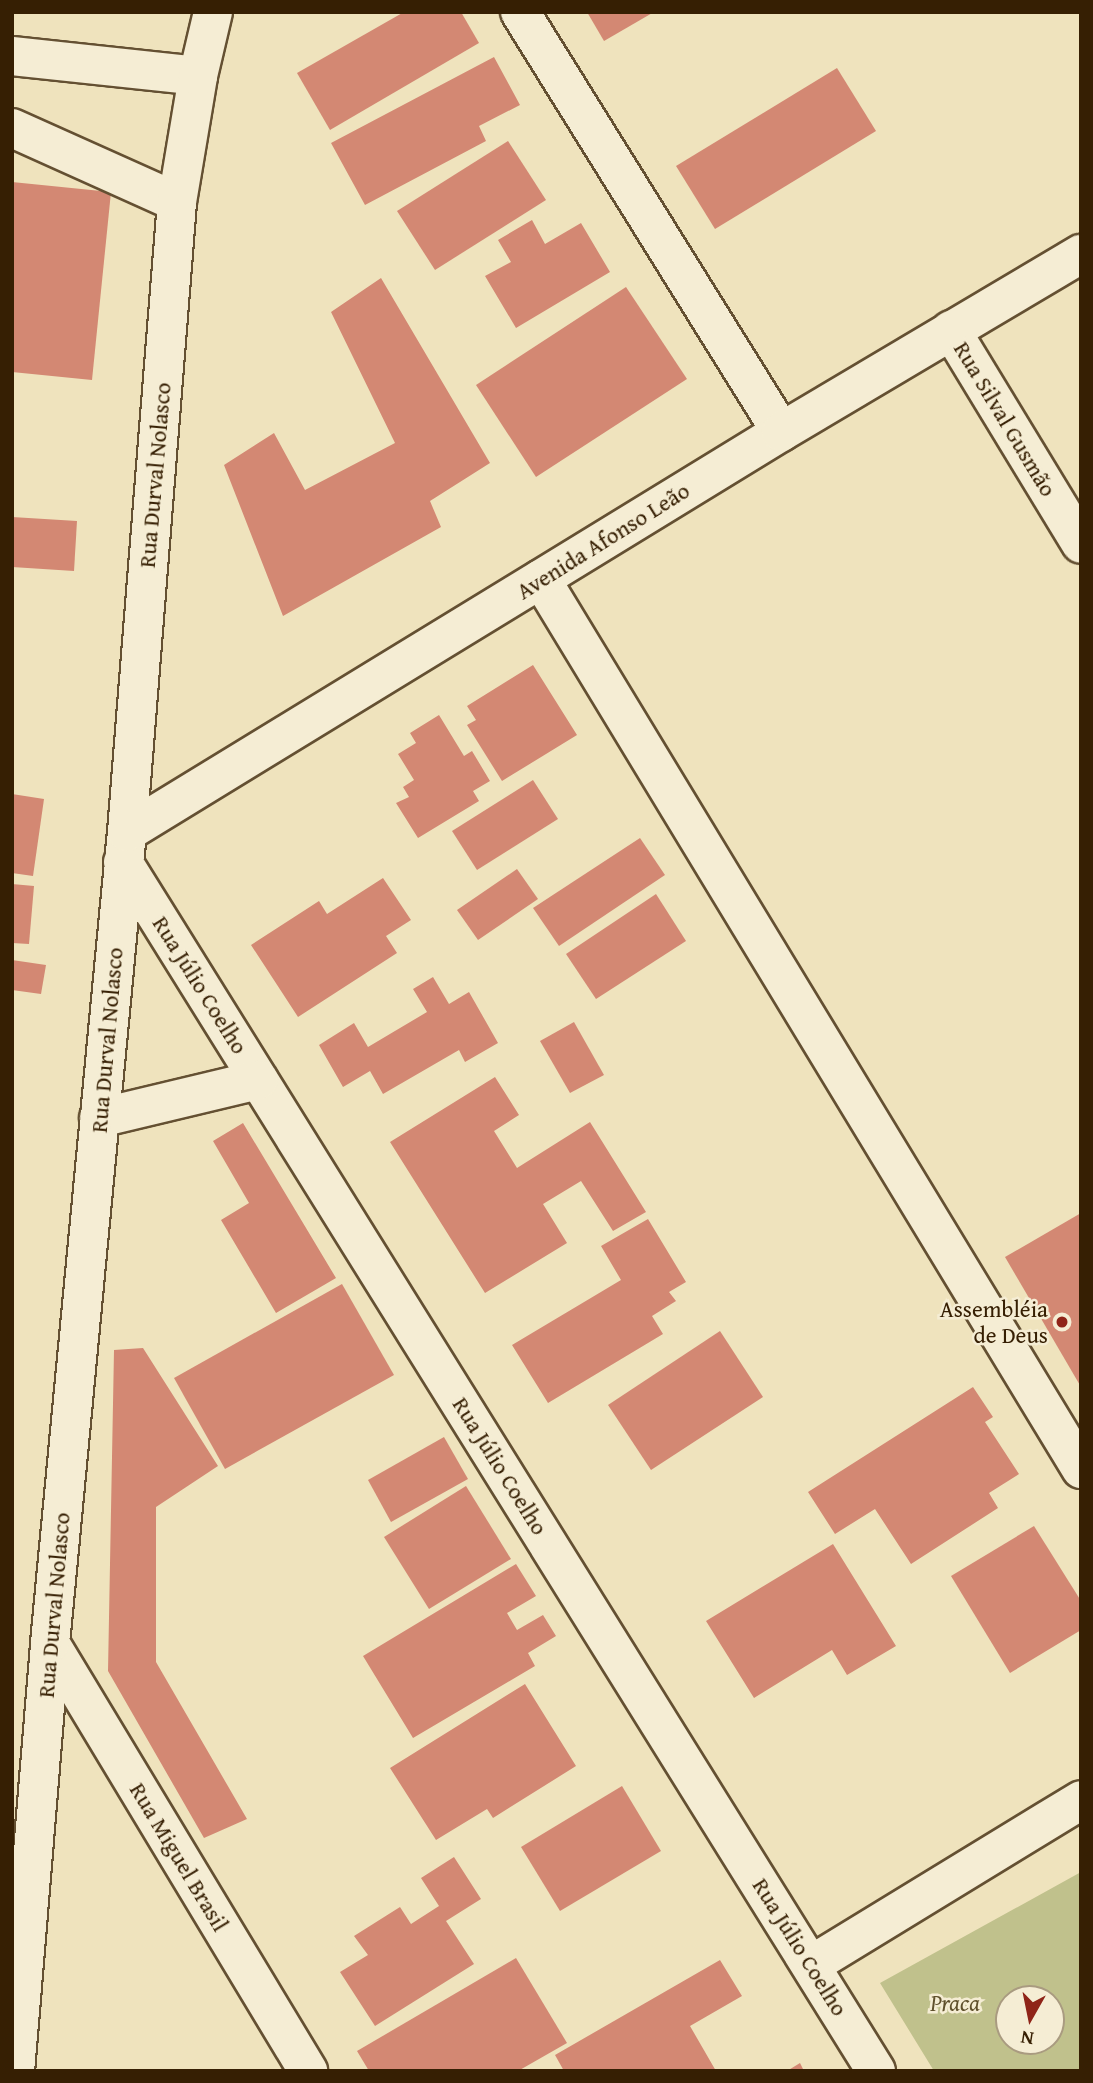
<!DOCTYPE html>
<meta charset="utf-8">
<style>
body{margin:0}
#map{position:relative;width:1093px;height:2083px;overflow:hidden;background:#efe3bd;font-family:"Gentium Book Plus",serif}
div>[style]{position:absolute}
.green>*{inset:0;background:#c0c18c}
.building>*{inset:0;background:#d38873}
.roads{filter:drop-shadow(2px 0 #645032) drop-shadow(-2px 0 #645032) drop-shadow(0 2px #645032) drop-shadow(0 -2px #645032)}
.minor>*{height:38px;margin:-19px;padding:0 19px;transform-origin:19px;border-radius:19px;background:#f5edd4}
.tertiary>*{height:38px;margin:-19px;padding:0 19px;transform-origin:19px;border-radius:19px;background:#f5edd4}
.dots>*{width:19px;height:19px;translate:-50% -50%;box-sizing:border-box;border:4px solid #f5edd4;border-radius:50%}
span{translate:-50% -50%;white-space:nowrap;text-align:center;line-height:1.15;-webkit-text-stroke:5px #f5edd4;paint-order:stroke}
.street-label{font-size:23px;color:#361f03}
.poi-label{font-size:23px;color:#361f03}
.right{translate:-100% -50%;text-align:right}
.park-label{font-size:23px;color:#5f502c;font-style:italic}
.frame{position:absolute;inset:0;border:14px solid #361f03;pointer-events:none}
.north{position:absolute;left:995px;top:1985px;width:70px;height:70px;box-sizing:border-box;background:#f5edd4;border:2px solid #a99b80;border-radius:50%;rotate:189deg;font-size:19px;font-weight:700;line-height:28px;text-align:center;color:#361f03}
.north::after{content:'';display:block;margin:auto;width:24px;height:32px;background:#8f2418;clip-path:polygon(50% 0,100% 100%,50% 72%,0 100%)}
</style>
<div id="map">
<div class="green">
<i style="clip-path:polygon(evenodd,1081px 1872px,1081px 2071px,934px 2071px,880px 1983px,1081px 1872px,1009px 1999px,1051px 1999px,1051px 2041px,1009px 2041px,1009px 1999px)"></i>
</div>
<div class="building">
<i style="clip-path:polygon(404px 12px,461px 12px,479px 43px,330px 130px,297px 73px)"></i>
<i style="clip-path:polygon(587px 12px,654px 12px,604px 41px)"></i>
<i style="clip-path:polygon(494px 57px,520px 105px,479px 126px,486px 141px,365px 205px,331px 143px)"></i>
<i style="clip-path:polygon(837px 68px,876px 131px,715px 229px,676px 166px)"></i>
<i style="clip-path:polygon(508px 141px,546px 200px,435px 270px,397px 211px)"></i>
<i style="clip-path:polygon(12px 182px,111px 192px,92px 380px,12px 372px)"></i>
<i style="clip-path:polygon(532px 220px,545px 244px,581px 223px,610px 272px,516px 328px,485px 276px,511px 262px,498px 240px)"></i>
<i style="clip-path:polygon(381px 278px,490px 463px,430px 501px,441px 527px,283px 616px,224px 465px,274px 433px,305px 490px,395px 443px,331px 312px)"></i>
<i style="clip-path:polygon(626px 287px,687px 379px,536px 477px,476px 385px)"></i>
<i style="clip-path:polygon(12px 517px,77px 521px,74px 571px,12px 567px)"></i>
<i style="clip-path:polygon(533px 665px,577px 735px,502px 781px,467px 725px,476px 720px,467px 706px)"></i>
<i style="clip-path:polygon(439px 715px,464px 756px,472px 751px,490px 781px,473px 791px,479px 801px,418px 838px,396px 803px,409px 797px,403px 787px,414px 780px,398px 754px,416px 743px,410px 733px)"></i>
<i style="clip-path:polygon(533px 780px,558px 819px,477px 870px,452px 831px)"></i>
<i style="clip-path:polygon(12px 794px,44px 799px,33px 876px,12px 873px)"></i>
<i style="clip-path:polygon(640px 838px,665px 875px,559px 946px,533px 908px)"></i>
<i style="clip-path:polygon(517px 869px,538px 899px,478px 940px,457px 910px)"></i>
<i style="clip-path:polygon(383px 878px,411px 920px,386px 936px,397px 953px,298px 1017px,251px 945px,319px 901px,327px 914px)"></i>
<i style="clip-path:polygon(12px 884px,34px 886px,29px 944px,12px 943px)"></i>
<i style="clip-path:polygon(656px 894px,686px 941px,596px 999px,566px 954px)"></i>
<i style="clip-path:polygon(12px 960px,46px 965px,41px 994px,12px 990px)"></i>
<i style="clip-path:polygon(433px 977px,449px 1004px,469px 992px,498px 1043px,465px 1062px,459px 1050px,383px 1094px,370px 1071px,343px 1087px,319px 1045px,354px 1023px,368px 1047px,427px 1012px,413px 989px)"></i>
<i style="clip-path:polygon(574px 1022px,604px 1075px,570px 1093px,540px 1041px)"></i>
<i style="clip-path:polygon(495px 1077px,519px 1115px,494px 1131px,517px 1168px,590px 1122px,646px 1212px,613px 1231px,581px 1181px,543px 1204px,567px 1243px,485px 1293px,390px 1142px)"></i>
<i style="clip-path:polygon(243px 1123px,336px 1278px,276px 1313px,221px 1220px,249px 1203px,213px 1141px)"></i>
<i style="clip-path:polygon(1081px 1213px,1081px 1387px,1005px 1257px)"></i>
<i style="clip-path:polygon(648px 1219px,686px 1282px,669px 1292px,676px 1301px,652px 1316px,663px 1334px,548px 1403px,512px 1345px,621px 1280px,601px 1246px)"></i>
<i style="clip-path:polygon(342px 1284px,394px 1375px,225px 1469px,174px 1378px)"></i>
<i style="clip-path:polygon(720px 1331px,763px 1397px,651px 1470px,608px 1405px)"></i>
<i style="clip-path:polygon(143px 1348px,218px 1466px,156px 1507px,156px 1662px,247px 1819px,204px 1838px,108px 1671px,114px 1350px)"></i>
<i style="clip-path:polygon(973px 1387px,993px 1417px,985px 1422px,1019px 1474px,989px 1493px,998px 1508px,911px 1564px,875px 1509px,835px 1534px,808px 1492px)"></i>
<i style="clip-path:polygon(444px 1437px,468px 1479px,391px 1522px,368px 1480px)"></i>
<i style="clip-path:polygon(466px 1486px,511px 1559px,429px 1609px,384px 1537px)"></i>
<i style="clip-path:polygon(1034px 1526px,1081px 1601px,1081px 1630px,1010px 1673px,951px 1576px)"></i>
<i style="clip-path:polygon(833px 1544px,896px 1646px,847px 1675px,832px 1650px,754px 1698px,706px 1621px)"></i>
<i style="clip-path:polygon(516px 1564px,536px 1596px,507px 1613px,517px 1630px,543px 1615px,556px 1636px,528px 1653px,535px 1666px,413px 1738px,363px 1656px)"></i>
<i style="clip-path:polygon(525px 1684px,576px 1766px,493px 1818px,487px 1809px,436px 1840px,390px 1768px)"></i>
<i style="clip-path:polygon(622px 1786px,661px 1851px,560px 1911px,521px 1847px)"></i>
<i style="clip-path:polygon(454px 1857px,481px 1899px,446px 1921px,474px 1964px,375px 2026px,340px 1972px,368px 1955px,354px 1936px,400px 1907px,411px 1924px,439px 1906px,421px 1878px)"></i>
<i style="clip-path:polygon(516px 1958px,567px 2043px,518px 2071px,369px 2071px,357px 2051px)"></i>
<i style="clip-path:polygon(720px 1960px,742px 1996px,690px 2026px,716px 2071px,564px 2071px,555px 2055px)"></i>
<i style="clip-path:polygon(800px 2063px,804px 2071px,787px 2071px)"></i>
</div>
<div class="roads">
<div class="minor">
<i style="left:520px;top:12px;width:494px;rotate:58.1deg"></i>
<i style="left:12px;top:56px;width:187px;rotate:6.1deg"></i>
<i style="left:12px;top:128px;width:181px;rotate:24.2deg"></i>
<i style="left:951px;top:330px;width:250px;rotate:58.7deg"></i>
<i style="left:541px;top:579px;width:1041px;rotate:58.75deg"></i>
<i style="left:123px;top:862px;width:1424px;rotate:58.08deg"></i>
<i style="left:99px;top:1118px;width:164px;rotate:-13.4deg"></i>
<i style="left:50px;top:1643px;width:500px;rotate:58.9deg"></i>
<i style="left:811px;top:1965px;width:316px;rotate:-31.4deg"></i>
</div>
<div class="tertiary">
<i style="left:127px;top:832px;width:767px;rotate:-31.45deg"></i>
<i style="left:781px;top:432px;width:349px;rotate:-30.7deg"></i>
<i style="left:15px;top:2071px;width:429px;rotate:-85.3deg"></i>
<i style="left:50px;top:1643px;width:815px;rotate:-84.58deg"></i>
<i style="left:127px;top:832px;width:632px;rotate:-85.46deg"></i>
<i style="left:177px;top:202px;width:128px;rotate:-80.5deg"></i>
<i style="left:198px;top:76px;width:66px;rotate:-76.8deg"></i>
</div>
</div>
<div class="dots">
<i style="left:1062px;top:1322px;background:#8f2418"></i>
</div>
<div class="street-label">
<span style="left:1005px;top:419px;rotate:59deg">Rua Silval Gusmão</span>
<span style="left:155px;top:475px;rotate:-85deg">Rua Durval Nolasco</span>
<span style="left:603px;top:541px;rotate:-32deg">Avenida Afonso Leão</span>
<span style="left:200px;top:985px;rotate:58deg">Rua Júlio Coelho</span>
<span style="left:107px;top:1040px;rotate:-85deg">Rua Durval Nolasco</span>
<span style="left:500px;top:1466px;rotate:58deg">Rua Júlio Coelho</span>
<span style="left:54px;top:1605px;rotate:-85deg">Rua Durval Nolasco</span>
<span style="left:179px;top:1857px;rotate:59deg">Rua Miguel Brasil</span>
<span style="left:800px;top:1947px;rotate:58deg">Rua Júlio Coelho</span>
</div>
<div class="poi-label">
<span class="right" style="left:1048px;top:1322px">Assembléia<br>de Deus</span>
</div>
<div class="park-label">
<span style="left:955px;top:2003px">Praca</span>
</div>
<div class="frame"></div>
<div class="north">N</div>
</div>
